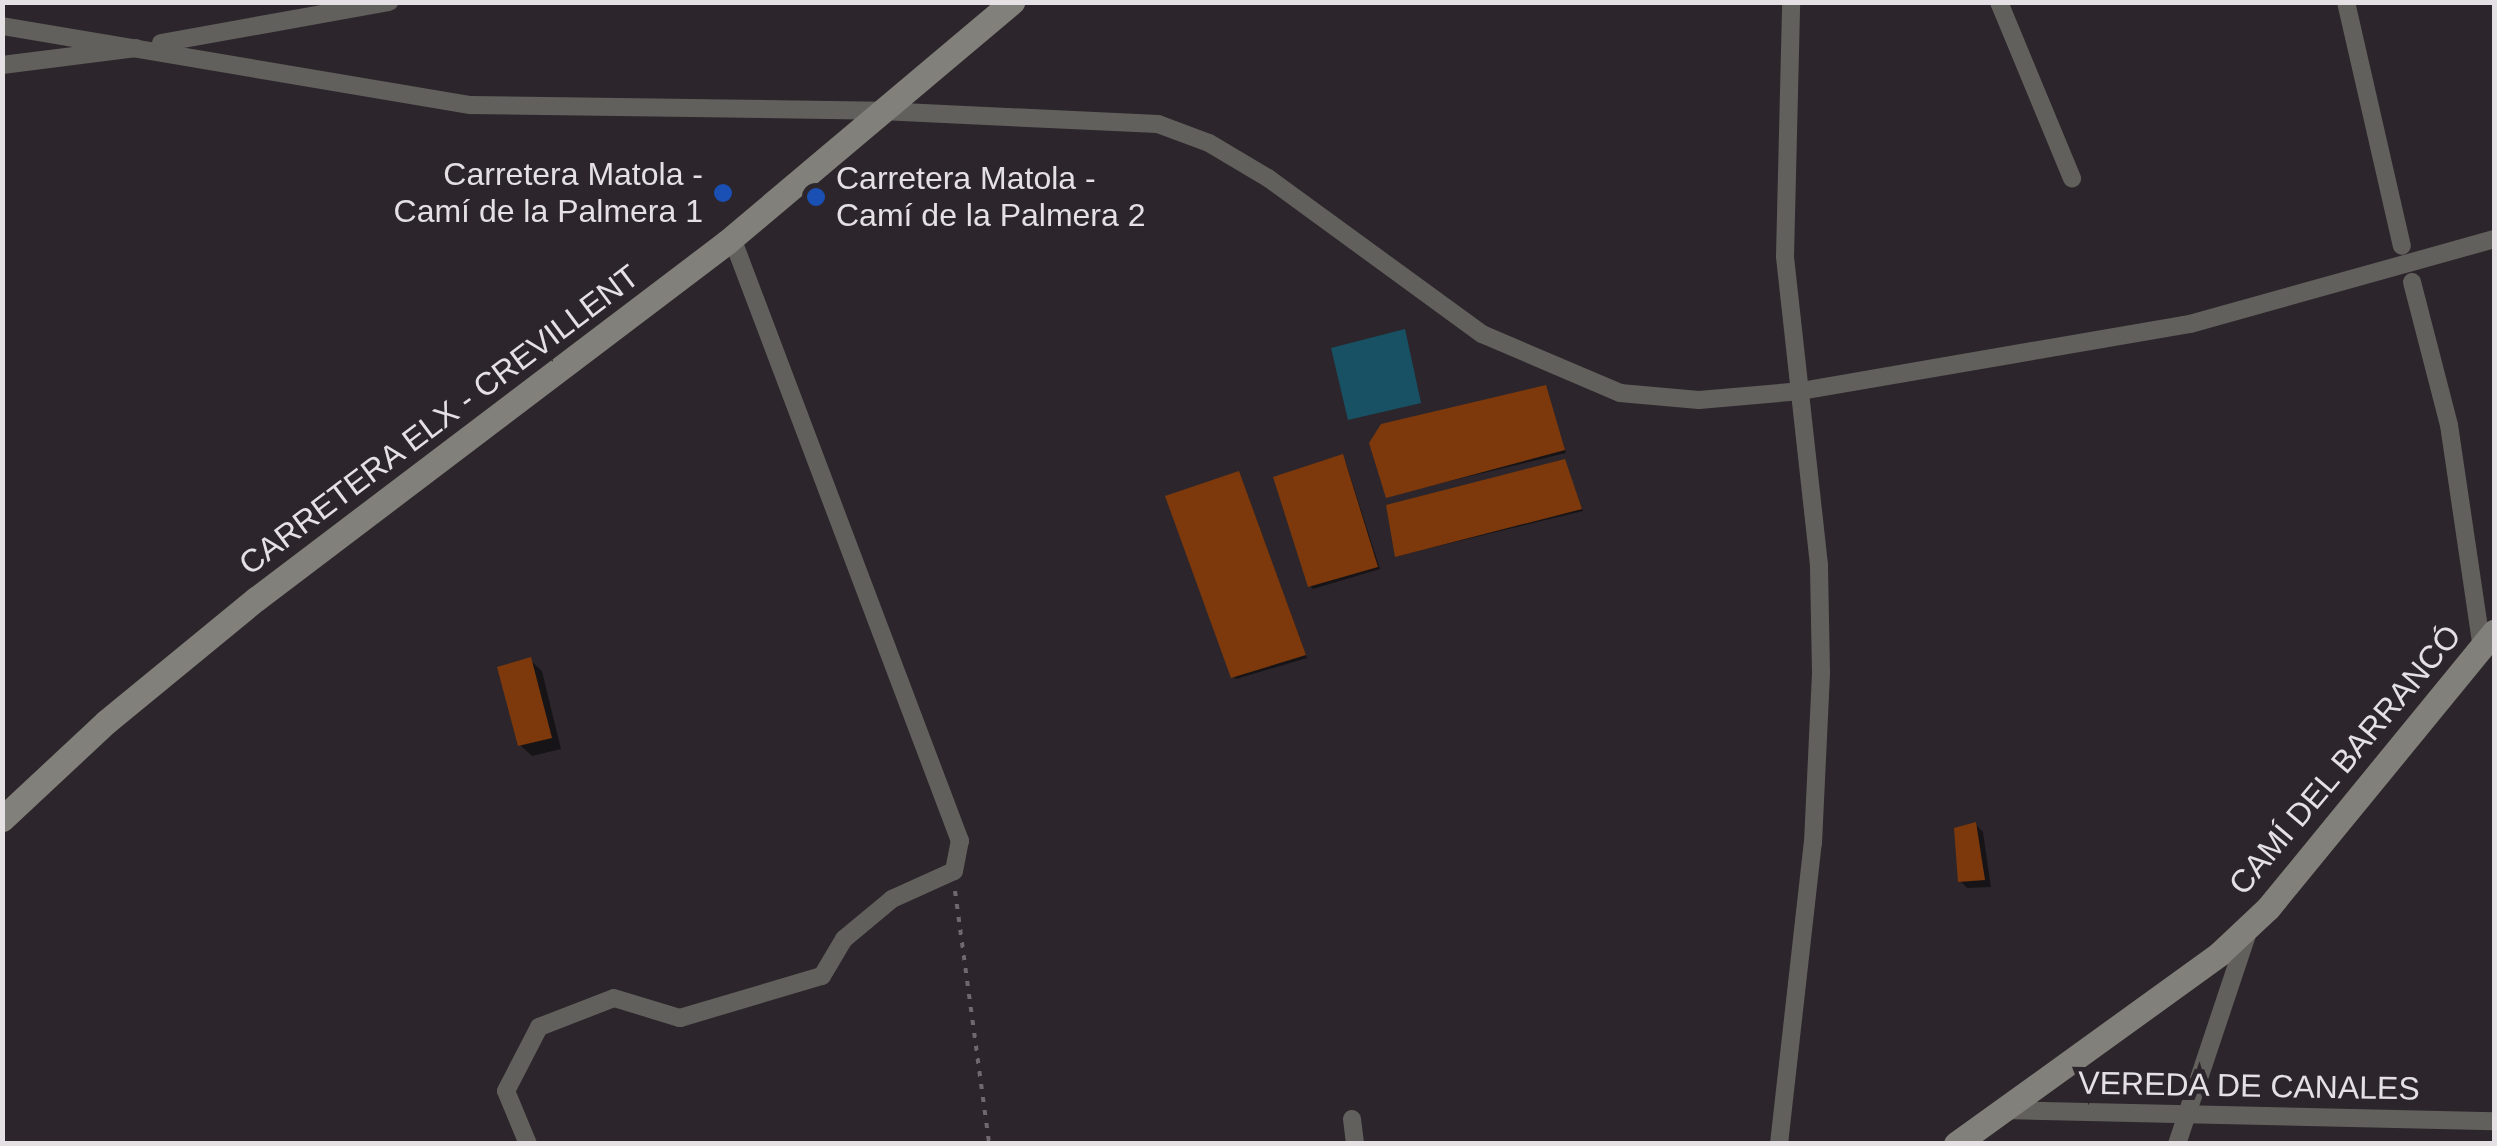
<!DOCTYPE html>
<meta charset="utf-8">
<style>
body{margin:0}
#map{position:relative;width:2497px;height:1146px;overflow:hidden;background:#2c262c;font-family:Helvetica,sans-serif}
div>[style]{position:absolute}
.water>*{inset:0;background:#175163}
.shadow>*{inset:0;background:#0007}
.building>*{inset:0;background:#7d390b}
.path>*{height:4px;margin-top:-2px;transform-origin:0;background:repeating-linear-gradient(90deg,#6f696f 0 5px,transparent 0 13px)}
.street>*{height:18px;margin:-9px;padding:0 9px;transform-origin:9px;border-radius:9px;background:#62605c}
.secondary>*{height:25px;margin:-12.5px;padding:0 12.5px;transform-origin:12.5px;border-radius:12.5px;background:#82807a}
.dots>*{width:28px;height:28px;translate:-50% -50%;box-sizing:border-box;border:5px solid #2c262c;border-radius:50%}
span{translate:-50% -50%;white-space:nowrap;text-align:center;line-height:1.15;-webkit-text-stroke:9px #2c262c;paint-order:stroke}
.poi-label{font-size:32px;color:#e4e0e4}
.right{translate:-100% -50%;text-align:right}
.left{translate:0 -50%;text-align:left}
.street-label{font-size:32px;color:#e4e0e4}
.frame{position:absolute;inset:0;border:5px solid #e4e0e4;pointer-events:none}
</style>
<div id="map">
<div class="water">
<i style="clip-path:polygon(1405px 329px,1421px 403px,1348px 420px,1331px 348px)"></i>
</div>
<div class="shadow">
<i style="clip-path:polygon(1545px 388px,1566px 453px,1388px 496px)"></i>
<i style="clip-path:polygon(1345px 460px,1380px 569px,1313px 589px,1310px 586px)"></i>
<i style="clip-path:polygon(1565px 462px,1583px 511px,1398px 556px)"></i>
<i style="clip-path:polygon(1241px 477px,1307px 658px,1236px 679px,1233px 676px)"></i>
<i style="clip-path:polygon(530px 660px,542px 671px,561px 749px,532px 756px,520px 745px)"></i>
<i style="clip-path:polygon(1976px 825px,1983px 832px,1991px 887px,1967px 888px,1960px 881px)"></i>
</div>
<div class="building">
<i style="clip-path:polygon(1546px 385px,1565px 450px,1386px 498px,1369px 443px,1381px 424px)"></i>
<i style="clip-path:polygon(1343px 454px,1378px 567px,1308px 587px,1273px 477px)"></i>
<i style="clip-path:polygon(1565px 459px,1582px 509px,1395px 557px,1386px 505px)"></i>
<i style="clip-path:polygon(1239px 471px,1306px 655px,1231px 678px,1165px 496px)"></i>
<i style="clip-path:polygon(531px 657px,552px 738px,518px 746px,497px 667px)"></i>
<i style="clip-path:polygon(1976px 822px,1985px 880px,1958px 882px,1954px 828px)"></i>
</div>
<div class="path">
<i style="left:955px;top:891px;width:255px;rotate:82.3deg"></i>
</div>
<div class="street">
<i style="left:1999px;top:2px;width:191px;rotate:67.5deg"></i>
<i style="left:2346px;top:2px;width:250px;rotate:77.1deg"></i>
<i style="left:2px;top:26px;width:475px;rotate:9.6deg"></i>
<i style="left:470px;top:105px;width:411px;rotate:0.8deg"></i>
<i style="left:881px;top:111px;width:277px;rotate:2.7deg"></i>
<i style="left:1158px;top:124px;width:54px;rotate:20.4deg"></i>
<i style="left:1209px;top:143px;width:69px;rotate:30.7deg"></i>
<i style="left:1268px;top:178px;width:265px;rotate:36.1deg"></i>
<i style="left:1482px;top:334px;width:150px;rotate:23.1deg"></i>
<i style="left:1620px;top:393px;width:79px;rotate:5.1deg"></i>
<i style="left:1699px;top:400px;width:102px;rotate:-5deg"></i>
<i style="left:1801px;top:391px;width:395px;rotate:-9.8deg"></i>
<i style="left:2190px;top:324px;width:316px;rotate:-15.6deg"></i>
<i style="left:161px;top:43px;width:232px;rotate:-10.2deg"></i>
<i style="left:2px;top:65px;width:135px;rotate:-7.2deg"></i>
<i style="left:2412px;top:282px;width:148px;rotate:75.5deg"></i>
<i style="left:2449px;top:425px;width:225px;rotate:81.6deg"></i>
<i style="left:2003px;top:1110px;width:491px;rotate:1.3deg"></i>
<i style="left:1352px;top:1119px;width:25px;rotate:83deg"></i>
<i style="left:528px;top:1144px;width:57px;rotate:-112.5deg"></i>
<i style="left:506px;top:1091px;width:72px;rotate:-62.7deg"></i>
<i style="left:539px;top:1027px;width:80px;rotate:-21.1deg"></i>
<i style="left:614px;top:998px;width:69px;rotate:16.9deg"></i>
<i style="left:680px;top:1018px;width:148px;rotate:-16.5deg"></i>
<i style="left:822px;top:976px;width:43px;rotate:-59.3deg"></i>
<i style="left:844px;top:939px;width:62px;rotate:-39.8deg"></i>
<i style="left:892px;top:899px;width:68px;rotate:-24.3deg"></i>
<i style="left:954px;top:871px;width:31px;rotate:-79deg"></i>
<i style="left:960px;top:841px;width:645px;rotate:-110.71deg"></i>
<i style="left:1779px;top:1144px;width:303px;rotate:-83.6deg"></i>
<i style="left:1813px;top:843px;width:171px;rotate:-87.3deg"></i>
<i style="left:1821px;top:672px;width:107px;rotate:-91.1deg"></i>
<i style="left:1819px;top:565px;width:311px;rotate:-96.3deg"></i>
<i style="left:1785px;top:256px;width:254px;rotate:-88.6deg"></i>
<i style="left:2177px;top:1144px;width:227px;rotate:-71.5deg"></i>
</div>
<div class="secondary">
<i style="left:2px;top:819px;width:142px;rotate:-43deg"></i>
<i style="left:106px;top:722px;width:194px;rotate:-39.4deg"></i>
<i style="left:256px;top:599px;width:591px;rotate:-37.16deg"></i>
<i style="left:727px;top:242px;width:373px;rotate:-40.1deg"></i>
<i style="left:1956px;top:1144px;width:324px;rotate:-35.8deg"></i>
<i style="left:2219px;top:954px;width:67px;rotate:-43.2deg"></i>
<i style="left:2268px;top:908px;width:357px;rotate:-50.7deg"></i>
</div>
<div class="dots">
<i style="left:723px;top:193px;background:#1a4fb4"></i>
<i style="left:816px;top:197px;background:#1a4fb4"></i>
</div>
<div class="poi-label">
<span class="right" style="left:703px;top:193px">Carretera Matola -<br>Camí de la Palmera 1</span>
<span class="left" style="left:836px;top:197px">Carretera Matola -<br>Camí de la Palmera 2</span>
</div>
<div class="street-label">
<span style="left:439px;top:420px;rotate:-37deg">CARRETERA ELX - CREVILLENT</span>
<span style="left:2345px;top:760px;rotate:-50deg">CAMÍ DEL BARRANCÓ</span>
<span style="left:2249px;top:1086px;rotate:1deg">VEREDA DE CANALES</span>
</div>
<div class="frame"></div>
</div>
